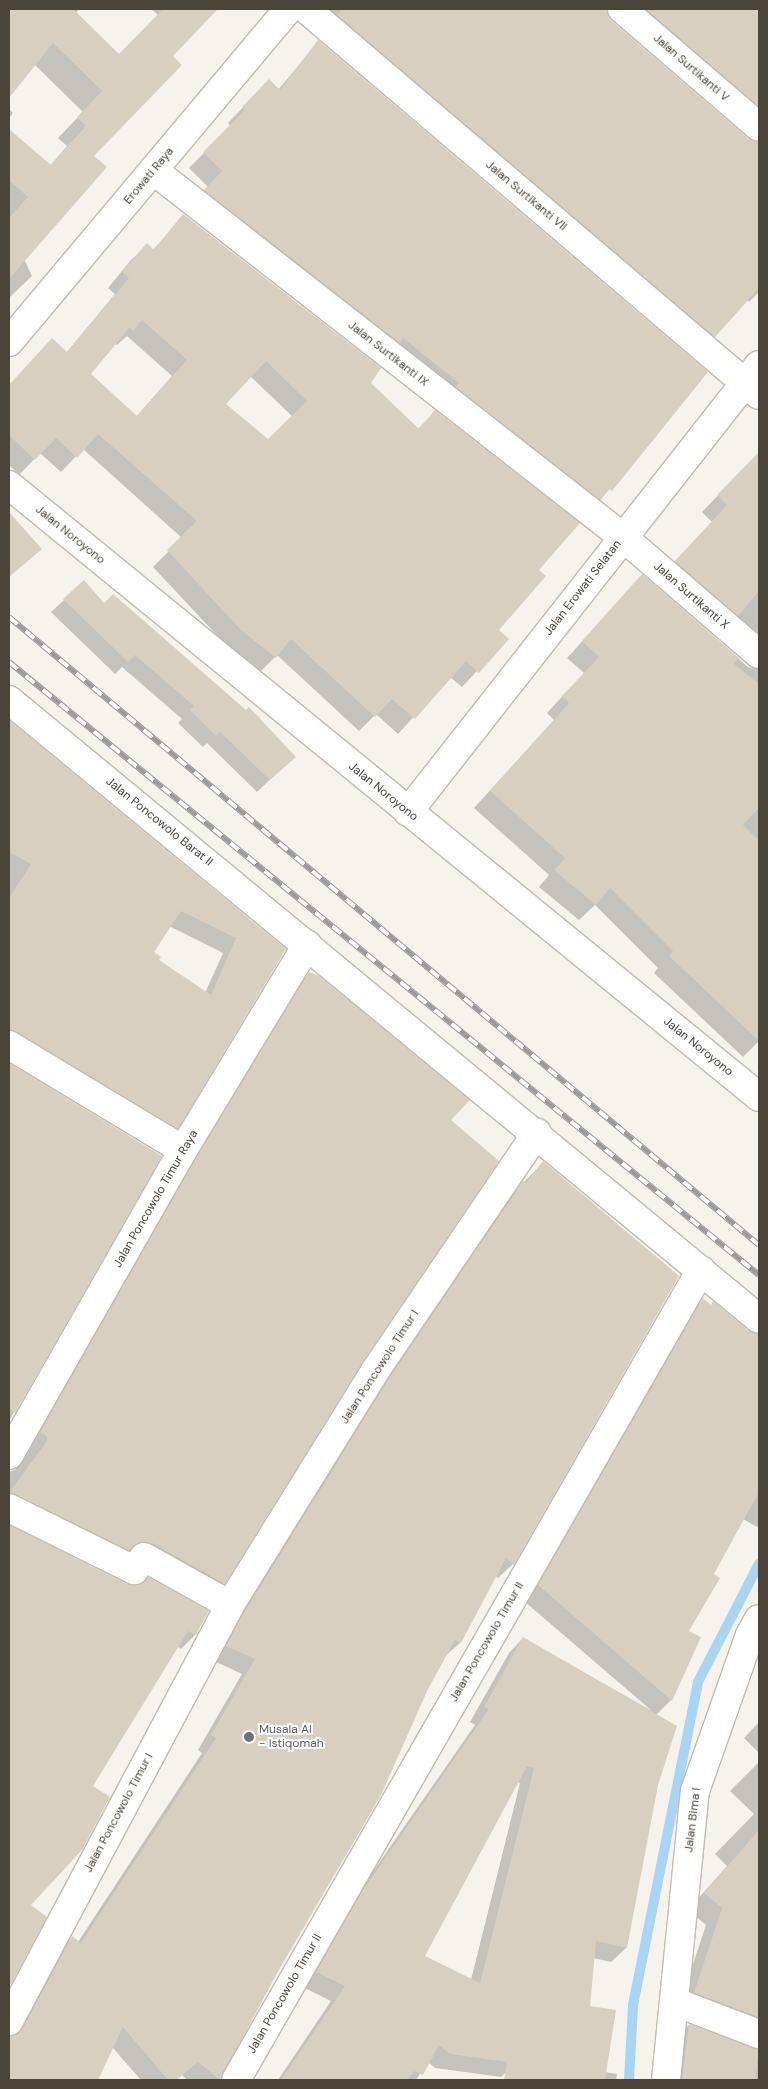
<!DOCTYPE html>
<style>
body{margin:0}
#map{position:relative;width:768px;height:2089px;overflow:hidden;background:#f6f3ec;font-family:"DM Sans",sans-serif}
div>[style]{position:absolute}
.shadow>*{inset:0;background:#0003}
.stream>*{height:10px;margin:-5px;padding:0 5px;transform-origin:5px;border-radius:5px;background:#a9d4f2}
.building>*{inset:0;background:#d8cfc1}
.roads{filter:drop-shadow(1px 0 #c2bbae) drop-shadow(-1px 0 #c2bbae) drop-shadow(0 1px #c2bbae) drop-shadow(0 -1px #c2bbae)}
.street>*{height:28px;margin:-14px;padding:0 14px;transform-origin:14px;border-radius:14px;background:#fff}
.rail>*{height:5.5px;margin-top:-2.75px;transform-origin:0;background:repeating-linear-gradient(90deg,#fff 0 11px,#9a9a9a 0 22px);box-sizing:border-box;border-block:1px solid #9a9a9a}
.dots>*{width:14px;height:14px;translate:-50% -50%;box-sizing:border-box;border:2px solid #fff;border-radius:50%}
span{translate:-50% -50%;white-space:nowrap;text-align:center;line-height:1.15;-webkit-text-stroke:4px #fff;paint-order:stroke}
.street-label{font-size:12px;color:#4b4439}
.worship-label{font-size:12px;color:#5b616d}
.left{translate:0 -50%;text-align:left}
.frame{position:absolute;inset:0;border:10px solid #4b4439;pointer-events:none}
</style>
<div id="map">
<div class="shadow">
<i style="clip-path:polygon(9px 9px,79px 9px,76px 13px,119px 55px,158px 15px,151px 9px,216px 9px,171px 56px,92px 156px,24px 259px,32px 276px,9px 298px,9px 130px,50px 166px,67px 146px,58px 138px,83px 112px,34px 64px,9px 96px)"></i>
<i style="clip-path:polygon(evenodd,329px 9px,759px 9px,759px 292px,749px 302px,747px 300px,700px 350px,316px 23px,329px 9px,607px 9px,617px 11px,755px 130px,759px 142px,748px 140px,611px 22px,607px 9px)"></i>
<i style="clip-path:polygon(318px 42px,707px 372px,596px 505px,190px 205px,208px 187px,189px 168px,231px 126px,228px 123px,254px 96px,278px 90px)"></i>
<i style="clip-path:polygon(9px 109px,13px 113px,9px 118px)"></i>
<i style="clip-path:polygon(evenodd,184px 215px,418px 429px,435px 412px,537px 570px,497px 630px,507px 639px,462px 687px,450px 677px,398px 734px,376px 714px,359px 731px,277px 655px,259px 673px,225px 644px,153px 567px,182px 538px,83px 449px,61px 472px,40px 453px,19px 475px,9px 465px,9px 386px,37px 356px,66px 353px,115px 294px,108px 288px,131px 260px,147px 245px,153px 250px,184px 215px,127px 336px,172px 376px,136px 417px,89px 375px,115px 344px,117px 345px,127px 336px,184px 215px,250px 376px,293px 417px,268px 441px,224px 404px,250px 376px)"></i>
<i style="clip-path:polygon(759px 453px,759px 1041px,743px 1057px,654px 973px,658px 968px,595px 905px,579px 920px,539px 887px,549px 875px,474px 808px,554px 720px,547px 713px,584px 673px,567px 658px,642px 576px,748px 667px,758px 669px,660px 578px,712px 522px,702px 512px)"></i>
<i style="clip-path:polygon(10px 513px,9px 576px,9px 514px)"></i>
<i style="clip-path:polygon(84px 582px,104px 605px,294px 757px,257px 792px,207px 743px,203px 747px,178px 723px,182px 719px,122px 667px,115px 674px,51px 612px)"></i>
<i style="clip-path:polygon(evenodd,9px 722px,285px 949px,177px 1128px,162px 1142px,9px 1039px,9px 722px,169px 926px,223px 953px,205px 993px,157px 960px,152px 952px,169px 926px)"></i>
<i style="clip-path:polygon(309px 974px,449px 1120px,361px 1362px,224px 1583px,209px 1598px,9px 1512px,9px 1472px,14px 1470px,182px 1174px,295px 988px)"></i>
<i style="clip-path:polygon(9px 1065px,160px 1156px,9px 1421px)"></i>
<i style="clip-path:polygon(543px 1163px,513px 1564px,498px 1578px,495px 1576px,460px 1643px,444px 1657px,221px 2072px,220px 2080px,187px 2080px,182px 2075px,176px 2080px,141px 2080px,112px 2047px,97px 2080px,9px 2080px,9px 2067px,23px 2026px,9px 2043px,9px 2038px,13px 2037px,57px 1952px,72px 1938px,78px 1942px,202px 1753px,198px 1750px,242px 1674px,212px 1660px,229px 1629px,374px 1396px,509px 1197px)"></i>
<i style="clip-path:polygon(evenodd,703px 1300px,749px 1332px,759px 1335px,759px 1525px,757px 1527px,743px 1519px,712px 1575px,687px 1632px,699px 1637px,671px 1700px,656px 1715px,656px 1785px,626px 1948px,611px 1962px,593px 1958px,588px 2007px,605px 2072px,617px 2074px,616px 2080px,520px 2080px,510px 2079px,511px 2067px,501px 2077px,435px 2068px,428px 2062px,416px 2080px,278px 2080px,331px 2001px,303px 1987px,349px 1906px,475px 1725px,470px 1722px,509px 1653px,523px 1638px,652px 1711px,524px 1601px,688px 1315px,703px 1300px,517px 1782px,520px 1783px,471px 1980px,424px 1956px,517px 1782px)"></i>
<i style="clip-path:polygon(9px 1527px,127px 1585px,207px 1612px,195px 1635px,181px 1649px,177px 1646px,91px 1787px,29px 1906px,45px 1917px,9px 1988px)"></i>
<i style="clip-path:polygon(759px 1722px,759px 1753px,744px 1738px)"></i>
<i style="clip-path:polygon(759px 1762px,759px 2041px,678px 2009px,706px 1925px,688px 1910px,727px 1866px,715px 1854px,754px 1814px,730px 1791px)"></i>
<i style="clip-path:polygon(689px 2025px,759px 2049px,759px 2080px,669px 2080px,674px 2040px)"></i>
</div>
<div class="stream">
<i style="left:629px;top:2080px;width:75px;rotate:-86.9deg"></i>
<i style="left:633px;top:2005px;width:329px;rotate:-78.6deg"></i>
<i style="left:698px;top:1682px;width:133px;rotate:-62.7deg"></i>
</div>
<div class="building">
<i style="clip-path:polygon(9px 9px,73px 9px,119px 54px,163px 9px,218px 9px,173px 56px,182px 65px,94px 156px,107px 167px,9px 279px,9px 218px,28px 197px,9px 180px,9px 129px,51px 165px,86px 126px,77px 117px,102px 91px,53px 43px,9px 98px)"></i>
<i style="clip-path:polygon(342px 9px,607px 9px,612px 21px,749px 139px,759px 142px,759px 288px,715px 337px,337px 15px)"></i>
<i style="clip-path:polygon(646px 9px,759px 9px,759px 107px)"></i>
<i style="clip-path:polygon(318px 40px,708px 372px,612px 491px,609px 489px,600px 500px,456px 387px,459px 383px,403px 338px,400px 343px,204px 190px,222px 171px,203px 152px,245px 110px,242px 107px,269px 79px,280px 90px)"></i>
<i style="clip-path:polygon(evenodd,183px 214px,381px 368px,371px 383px,419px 429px,435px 410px,580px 523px,539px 570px,546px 576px,499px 630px,509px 639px,479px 673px,466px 661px,415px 719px,392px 699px,375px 717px,291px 639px,276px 658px,240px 629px,167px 550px,197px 521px,98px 434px,77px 458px,56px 438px,35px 460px,9px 435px,9px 385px,52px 338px,67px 352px,129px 278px,122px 272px,147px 243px,154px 250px,183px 214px,142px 320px,187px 360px,137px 416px,91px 374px,129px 328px,133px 331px,142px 320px,183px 214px,266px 361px,307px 401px,268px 439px,226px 404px,266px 361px)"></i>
<i style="clip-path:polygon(759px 452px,759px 591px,738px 616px,675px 561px,727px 505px,717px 495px)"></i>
<i style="clip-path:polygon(9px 512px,42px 549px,9px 577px)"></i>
<i style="clip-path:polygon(642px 574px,739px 658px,734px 664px,759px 684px,759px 808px,743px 825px,759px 841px,759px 1041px,669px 956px,673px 951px,610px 888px,596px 905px,554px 870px,565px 858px,490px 791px,569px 703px,562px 696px,599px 657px,582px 641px)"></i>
<i style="clip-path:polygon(84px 580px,104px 603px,113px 594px,246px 710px,249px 707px,296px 757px,270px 780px,220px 732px,216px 736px,190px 710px,194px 706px,135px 655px,128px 662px,63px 599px)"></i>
<i style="clip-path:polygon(evenodd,9px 720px,286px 949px,178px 1129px,9px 1029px,9px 898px,31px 864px,9px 852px,9px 720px,181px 911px,236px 938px,211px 995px,159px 960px,161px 957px,154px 952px,181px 911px)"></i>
<i style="clip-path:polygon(309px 972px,319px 976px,470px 1100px,451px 1120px,499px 1161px,362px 1363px,225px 1584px,152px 1543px,138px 1543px,129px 1550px,9px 1493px,47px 1441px,47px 1437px,40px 1432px,196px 1158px)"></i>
<i style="clip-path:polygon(9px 1063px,162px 1156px,15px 1413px,9px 1408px)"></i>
<i style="clip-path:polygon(543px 1161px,679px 1276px,514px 1565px,506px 1558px,461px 1643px,455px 1640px,428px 1689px,381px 1795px,276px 1975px,220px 2080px,198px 2062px,176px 2080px,168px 2080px,123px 2027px,98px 2080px,9px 2080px,9px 2036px,23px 2028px,72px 1936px,81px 1943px,216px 1738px,211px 1735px,255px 1659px,226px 1646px,244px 1613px,388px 1380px,523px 1181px,526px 1183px)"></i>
<i style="clip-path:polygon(703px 1298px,711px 1305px,713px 1301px,749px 1331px,759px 1334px,759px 1492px,714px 1574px,720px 1578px,689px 1631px,701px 1637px,672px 1701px,538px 1585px)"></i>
<i style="clip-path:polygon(9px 1525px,127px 1584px,140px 1584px,148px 1577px,209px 1611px,196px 1635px,188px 1631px,93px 1786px,110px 1797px,82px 1850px,31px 1905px,47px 1917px,9px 1988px)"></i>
<i style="clip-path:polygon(evenodd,523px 1637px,677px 1726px,658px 1785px,627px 1948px,596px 1941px,590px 2006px,616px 2010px,605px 2080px,504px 2080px,507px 2062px,450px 2054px,439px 2045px,423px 2075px,414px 2071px,407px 2080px,281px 2080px,345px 1986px,316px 1972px,363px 1890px,489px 1709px,484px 1707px,523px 1637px,527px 1766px,534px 1768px,480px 1983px,425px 1956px,527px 1766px)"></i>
<i style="clip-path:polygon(759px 1830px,759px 2017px,694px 1993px,722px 1908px,704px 1893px)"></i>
<i style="clip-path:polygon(689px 2024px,759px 2049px,755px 2080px,682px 2080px)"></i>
</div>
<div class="roads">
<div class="street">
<i style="left:306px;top:9px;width:595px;rotate:40.43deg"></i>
<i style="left:622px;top:9px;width:181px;rotate:40.7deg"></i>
<i style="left:153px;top:170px;width:598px;rotate:38deg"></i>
<i style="left:624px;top:538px;width:178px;rotate:40.7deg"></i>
<i style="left:9px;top:342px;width:434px;rotate:-50deg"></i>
<i style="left:9px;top:485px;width:968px;rotate:39.21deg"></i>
<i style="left:9px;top:700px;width:972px;rotate:39.53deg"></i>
<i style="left:408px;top:812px;width:568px;rotate:-51.86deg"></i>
<i style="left:9px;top:1045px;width:203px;rotate:31.1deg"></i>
<i style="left:9px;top:1455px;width:351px;rotate:-60.3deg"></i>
<i style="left:183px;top:1150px;width:240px;rotate:-58.8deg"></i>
<i style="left:9px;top:1508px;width:140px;rotate:26.4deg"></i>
<i style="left:134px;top:1570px;width:16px;rotate:-52deg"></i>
<i style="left:144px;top:1557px;width:98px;rotate:29.2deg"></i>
<i style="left:675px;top:2002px;width:90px;rotate:20.9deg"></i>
<i style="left:9px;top:2021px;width:471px;rotate:-62deg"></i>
<i style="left:230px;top:1605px;width:275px;rotate:-58.2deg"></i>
<i style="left:375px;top:1371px;width:288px;rotate:-55.8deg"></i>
<i style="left:236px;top:2080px;width:934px;rotate:-60.14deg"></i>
<i style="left:666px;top:2080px;width:290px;rotate:-84.3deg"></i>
<i style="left:695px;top:1791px;width:165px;rotate:-70.6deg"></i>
<i style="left:750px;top:1635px;width:18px;rotate:-61deg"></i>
</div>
</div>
<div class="rail">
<i style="left:9px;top:617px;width:978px;rotate:39.94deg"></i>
<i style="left:9px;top:662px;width:969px;rotate:39.26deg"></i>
</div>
<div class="dots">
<i style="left:249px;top:1737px;background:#6b7280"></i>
</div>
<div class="street-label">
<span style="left:691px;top:68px;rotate:41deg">Jalan Surtikanti V</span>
<span style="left:149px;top:176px;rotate:-50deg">Erowati Raya</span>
<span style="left:526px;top:196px;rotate:40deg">Jalan Surtikanti VII</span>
<span style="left:388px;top:354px;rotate:38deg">Jalan Surtikanti IX</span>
<span style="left:70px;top:535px;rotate:39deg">Jalan Noroyono</span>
<span style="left:583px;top:588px;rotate:-52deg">Jalan Erowati Selatan</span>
<span style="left:691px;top:596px;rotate:41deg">Jalan Surtikanti X</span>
<span style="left:383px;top:792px;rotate:39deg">Jalan Noroyono</span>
<span style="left:159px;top:822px;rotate:39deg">Jalan Poncowolo Barat II</span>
<span style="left:698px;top:1047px;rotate:39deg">Jalan Noroyono</span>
<span style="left:156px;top:1199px;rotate:-60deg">Jalan Poncowolo Timur Raya</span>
<span style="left:380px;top:1367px;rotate:-57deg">Jalan Poncowolo Timur I</span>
<span style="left:487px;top:1642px;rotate:-60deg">Jalan Poncowolo Timur II</span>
<span style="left:119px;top:1813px;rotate:-62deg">Jalan Poncowolo Timur I</span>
<span style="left:693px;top:1820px;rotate:-83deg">Jalan Bima I</span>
<span style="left:285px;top:1994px;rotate:-60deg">Jalan Poncowolo Timur II</span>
</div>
<div class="worship-label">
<span class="left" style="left:259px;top:1737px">Musala Al<br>- Istiqomah</span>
</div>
<div class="frame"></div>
</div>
